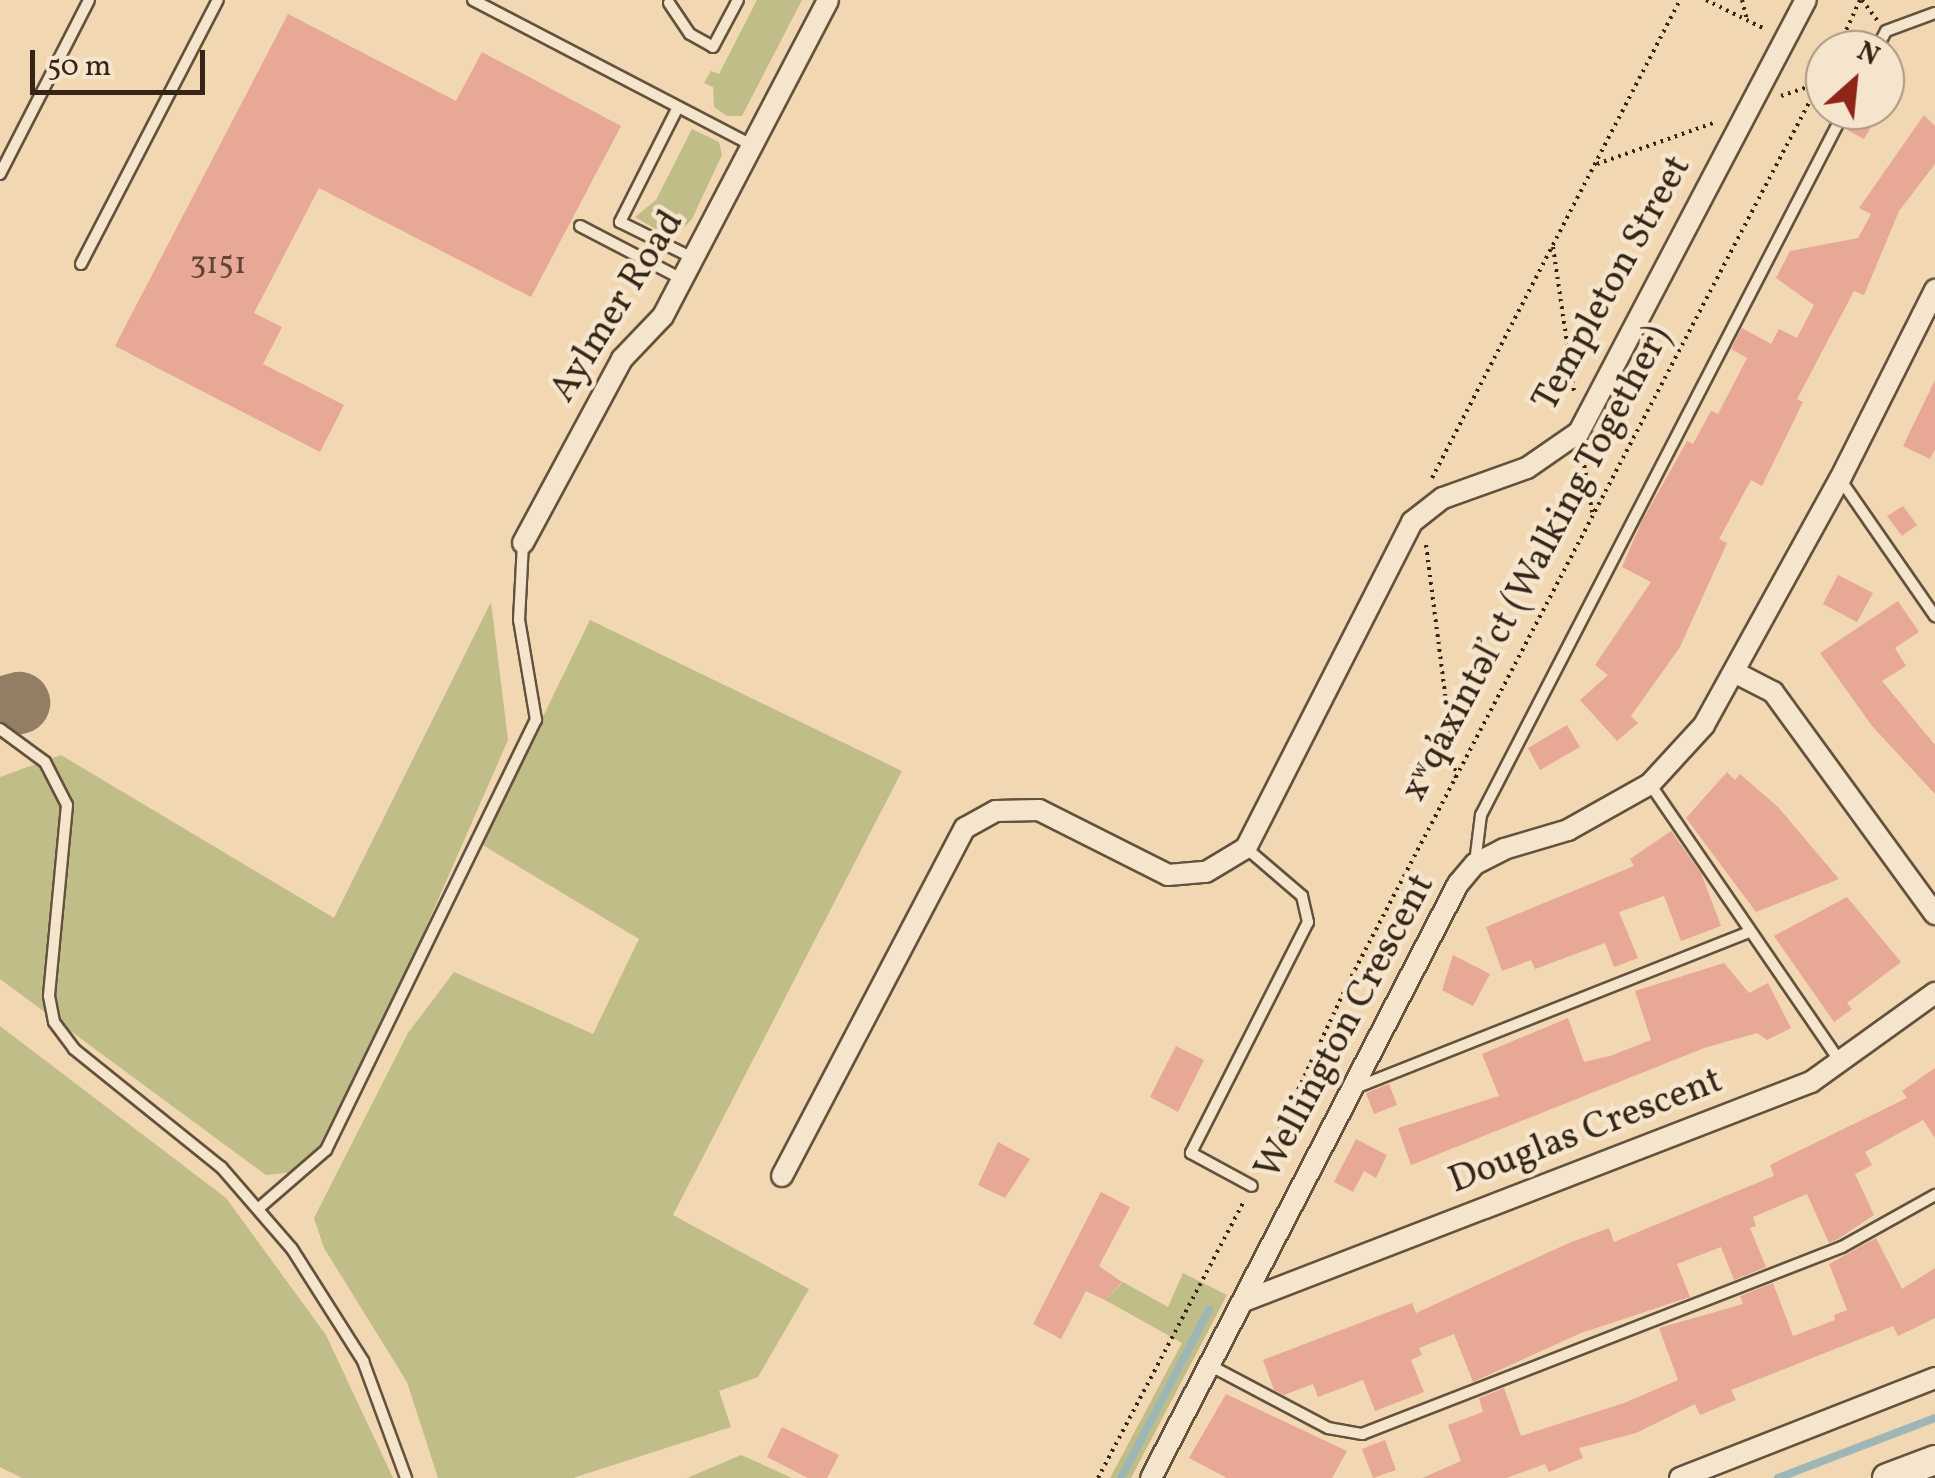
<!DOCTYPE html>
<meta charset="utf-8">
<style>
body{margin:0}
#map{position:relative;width:1935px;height:1478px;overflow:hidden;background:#f1d7b2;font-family:Vollkorn,serif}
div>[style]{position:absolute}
.green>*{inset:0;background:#c0bd88}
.stream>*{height:8px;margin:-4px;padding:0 4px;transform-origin:4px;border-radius:4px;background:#9eb7b6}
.taxiway>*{height:62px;margin:-31px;padding:0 31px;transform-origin:31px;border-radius:31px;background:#927e64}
.building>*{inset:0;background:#e7a896}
.path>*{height:4px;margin-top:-2px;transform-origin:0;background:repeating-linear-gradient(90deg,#342516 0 2.5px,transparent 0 7.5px)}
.roads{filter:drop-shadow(2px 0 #63523d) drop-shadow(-2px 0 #63523d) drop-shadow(0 2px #63523d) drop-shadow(0 -2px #63523d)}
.service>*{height:10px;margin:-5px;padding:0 5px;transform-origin:5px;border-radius:5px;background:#f6e5cd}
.minor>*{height:20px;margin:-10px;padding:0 10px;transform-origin:10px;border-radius:10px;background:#f6e5cd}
.tertiary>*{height:28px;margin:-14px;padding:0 14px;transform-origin:14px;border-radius:14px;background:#f6e5cd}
span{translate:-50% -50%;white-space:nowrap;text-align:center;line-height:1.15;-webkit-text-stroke:9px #f6e5cd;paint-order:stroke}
.number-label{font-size:32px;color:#614636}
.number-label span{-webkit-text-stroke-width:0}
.street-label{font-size:38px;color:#342516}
.north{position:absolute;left:1805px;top:30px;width:100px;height:100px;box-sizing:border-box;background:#f6e5cd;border:2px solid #a89884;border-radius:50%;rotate:27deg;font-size:28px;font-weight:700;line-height:40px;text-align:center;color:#342516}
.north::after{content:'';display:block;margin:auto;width:35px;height:45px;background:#8f2418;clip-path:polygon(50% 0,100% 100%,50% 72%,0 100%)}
.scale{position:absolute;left:30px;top:50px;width:175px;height:45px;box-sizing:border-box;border:5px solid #342516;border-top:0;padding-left:12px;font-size:30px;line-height:35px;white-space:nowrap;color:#342516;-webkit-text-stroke:8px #f6e5cd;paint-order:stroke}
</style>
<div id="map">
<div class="green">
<i style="clip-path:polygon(757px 0,802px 0,742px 116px,727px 116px,714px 107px,713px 87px,704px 83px,711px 71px,719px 74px)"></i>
<i style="clip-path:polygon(692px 129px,719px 142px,722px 155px,692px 219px,679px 233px,664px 234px,635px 217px,656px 200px)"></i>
<i style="clip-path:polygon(491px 602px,508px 740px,331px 1144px,305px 1171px,266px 1175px,0 979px,0 777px,61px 755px,334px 918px)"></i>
<i style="clip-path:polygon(590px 620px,902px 771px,673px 1215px,809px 1289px,758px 1377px,719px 1391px,731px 1427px,573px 1478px,438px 1478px,407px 1382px,324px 1248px,314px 1218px,408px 1033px,454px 972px,593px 1034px,639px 939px,481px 844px)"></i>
<i style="clip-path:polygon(0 1026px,226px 1198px,326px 1335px,393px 1478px,22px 1478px,0 1467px)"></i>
<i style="clip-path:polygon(1183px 1273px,1227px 1295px,1131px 1478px,1110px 1478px,1182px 1343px,1105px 1300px,1123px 1282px,1168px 1307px)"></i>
<i style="clip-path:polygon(741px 1455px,792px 1478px,687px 1478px)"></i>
</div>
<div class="stream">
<i style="left:1121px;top:1478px;width:190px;rotate:-62.4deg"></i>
<i style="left:1778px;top:1478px;width:168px;rotate:-20.9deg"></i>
</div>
<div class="taxiway">
<i style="left:0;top:708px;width:20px;rotate:-15deg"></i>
</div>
<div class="building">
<i style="clip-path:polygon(288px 14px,456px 101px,482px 52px,621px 126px,531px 297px,319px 188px,254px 313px,282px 327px,263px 364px,344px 405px,320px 452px,115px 346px)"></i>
<i style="clip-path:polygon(1856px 114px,1873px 124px,1864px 139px,1847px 130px)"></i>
<i style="clip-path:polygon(1924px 115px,1935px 126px,1935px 164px,1899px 211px,1864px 295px,1854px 291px,1797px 399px,1803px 402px,1762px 486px,1751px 480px,1719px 539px,1727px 543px,1680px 647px,1631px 716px,1638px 723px,1617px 741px,1580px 700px,1608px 675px,1595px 665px,1651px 582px,1622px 567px,1642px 521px,1687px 441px,1693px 444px,1711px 411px,1718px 414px,1747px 358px,1731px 349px,1742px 328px,1771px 344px,1779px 329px,1797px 338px,1814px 305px,1776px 278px,1790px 251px,1858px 238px,1871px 214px,1859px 208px)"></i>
<i style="clip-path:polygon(1935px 380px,1935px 449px,1930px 459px,1903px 446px)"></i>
<i style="clip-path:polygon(1903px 506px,1917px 525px,1902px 536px,1887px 516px)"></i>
<i style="clip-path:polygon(1838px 575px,1873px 593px,1857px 622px,1823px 604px)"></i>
<i style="clip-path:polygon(1898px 601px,1919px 632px,1895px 648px,1906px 666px,1882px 681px,1935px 745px,1935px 794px,1872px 726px,1820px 653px)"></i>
<i style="clip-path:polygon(1567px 725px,1580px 747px,1540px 770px,1528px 748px)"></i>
<i style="clip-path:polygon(1727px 772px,1735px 780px,1740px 774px,1778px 807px,1839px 879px,1756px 912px,1686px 818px)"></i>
<i style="clip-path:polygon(1671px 831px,1701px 873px,1721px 926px,1681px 941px,1664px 896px,1619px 912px,1638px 958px,1614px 967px,1605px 943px,1535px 969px,1531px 960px,1502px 971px,1486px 927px,1634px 866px,1630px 859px)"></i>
<i style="clip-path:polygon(1847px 897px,1901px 962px,1847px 1003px,1852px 1009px,1834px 1022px,1774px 936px)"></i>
<i style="clip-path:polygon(1453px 955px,1490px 974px,1473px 1006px,1442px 990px)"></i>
<i style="clip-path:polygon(1724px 963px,1749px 993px,1768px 983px,1791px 1028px,1767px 1040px,1757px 1033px,1704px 1048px,1411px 1165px,1398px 1128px,1499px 1096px,1482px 1054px,1568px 1018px,1584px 1062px,1610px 1056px,1651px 1040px,1635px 991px)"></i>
<i style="clip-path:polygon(1176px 1046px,1204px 1060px,1178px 1112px,1150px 1097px)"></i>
<i style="clip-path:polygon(1935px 1068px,1935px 1138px,1923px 1120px,1865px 1152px,1872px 1165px,1855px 1174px,1874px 1215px,1838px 1239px,1829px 1243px,1807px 1194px,1753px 1217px,1756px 1226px,1750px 1228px,1766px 1267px,1734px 1280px,1721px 1247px,1677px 1264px,1690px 1297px,1581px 1333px,1473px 1382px,1454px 1334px,1419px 1348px,1422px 1355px,1411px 1360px,1424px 1392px,1375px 1411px,1363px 1380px,1318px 1397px,1313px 1384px,1284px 1395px,1274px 1390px,1263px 1360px,1412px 1303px,1416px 1313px,1569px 1243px,1609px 1228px,1614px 1242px,1774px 1176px,1770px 1165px,1907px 1098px,1902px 1091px)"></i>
<i style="clip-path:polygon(1389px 1084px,1397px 1105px,1374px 1114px,1366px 1093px)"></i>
<i style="clip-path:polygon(1356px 1139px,1387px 1155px,1376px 1178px,1364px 1171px,1353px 1192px,1334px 1182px)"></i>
<i style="clip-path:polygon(998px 1142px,1030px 1159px,1005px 1198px,978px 1185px)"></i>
<i style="clip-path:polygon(1101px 1192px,1130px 1207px,1099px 1266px,1122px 1282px,1105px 1300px,1086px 1291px,1061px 1339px,1033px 1324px)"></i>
<i style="clip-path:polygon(1876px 1238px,1902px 1289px,1935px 1268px,1935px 1318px,1898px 1336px,1893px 1326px,1731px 1390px,1736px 1400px,1700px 1415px,1695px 1404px,1636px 1433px,1579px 1448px,1583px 1458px,1549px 1472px,1545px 1464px,1506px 1478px,1422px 1478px,1461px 1461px,1448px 1425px,1483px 1412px,1479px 1398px,1504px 1388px,1521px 1436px,1624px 1403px,1678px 1380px,1659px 1328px,1743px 1304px,1740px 1296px,1773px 1283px,1793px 1336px,1835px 1320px,1834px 1315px,1847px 1310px,1829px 1264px)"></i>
<i style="clip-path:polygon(1226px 1394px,1347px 1451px,1332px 1478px,1227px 1478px,1189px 1458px)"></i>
<i style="clip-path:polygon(782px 1427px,839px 1455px,827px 1478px,808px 1478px,767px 1457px)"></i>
<i style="clip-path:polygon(1385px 1440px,1396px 1470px,1373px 1478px,1362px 1449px)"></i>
</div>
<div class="path">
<i style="left:1706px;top:0;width:66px;rotate:26.2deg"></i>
<i style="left:1742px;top:0;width:21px;rotate:76deg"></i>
<i style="left:1862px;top:0;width:25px;rotate:53deg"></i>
<i style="left:1837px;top:50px;width:55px;rotate:-65.3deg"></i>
<i style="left:1781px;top:96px;width:40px;rotate:-18.9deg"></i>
<i style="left:1597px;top:164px;width:126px;rotate:-19.4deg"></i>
<i style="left:1553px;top:247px;width:146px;rotate:81.7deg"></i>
<i style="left:1583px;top:458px;width:60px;rotate:80.4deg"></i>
<i style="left:1432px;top:478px;width:539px;rotate:-62.58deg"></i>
<i style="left:1426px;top:545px;width:235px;rotate:82.7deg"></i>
<i style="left:1260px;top:1171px;width:208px;rotate:-64.9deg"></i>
<i style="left:1348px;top:983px;width:1028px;rotate:-62.36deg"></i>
<i style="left:1098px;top:1478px;width:313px;rotate:-62.2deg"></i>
</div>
<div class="roads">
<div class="service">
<i style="left:473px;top:0;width:314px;rotate:27.5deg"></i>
<i style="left:669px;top:3px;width:37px;rotate:56deg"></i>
<i style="left:690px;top:34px;width:26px;rotate:29deg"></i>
<i style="left:713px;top:47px;width:53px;rotate:-62deg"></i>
<i style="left:1876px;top:50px;width:21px;rotate:-62deg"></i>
<i style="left:1886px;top:31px;width:52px;rotate:-20.2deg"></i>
<i style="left:678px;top:107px;width:129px;rotate:116.8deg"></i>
<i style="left:620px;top:222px;width:81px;rotate:26.3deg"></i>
<i style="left:0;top:174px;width:195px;rotate:-62.9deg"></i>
<i style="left:580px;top:226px;width:115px;rotate:27.5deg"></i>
<i style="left:81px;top:264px;width:297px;rotate:-62.6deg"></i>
<i style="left:1840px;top:479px;width:167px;rotate:55.3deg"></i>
<i style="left:0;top:729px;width:56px;rotate:36.3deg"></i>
<i style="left:45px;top:762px;width:48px;rotate:62.9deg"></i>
<i style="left:67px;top:805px;width:192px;rotate:95.4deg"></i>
<i style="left:49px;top:996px;width:26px;rotate:79deg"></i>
<i style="left:54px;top:1022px;width:34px;rotate:53deg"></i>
<i style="left:74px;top:1049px;width:189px;rotate:38.8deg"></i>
<i style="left:221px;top:1167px;width:108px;rotate:49.1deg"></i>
<i style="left:292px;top:1249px;width:133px;rotate:57.6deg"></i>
<i style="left:363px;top:1361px;width:125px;rotate:69.8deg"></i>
<i style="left:1650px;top:784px;width:336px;rotate:55.6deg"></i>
<i style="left:1246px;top:848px;width:74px;rotate:40.6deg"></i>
<i style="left:1302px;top:896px;width:27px;rotate:77deg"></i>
<i style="left:1308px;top:922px;width:259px;rotate:116.9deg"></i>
<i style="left:1191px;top:1153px;width:69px;rotate:28.4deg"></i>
<i style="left:1475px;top:863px;width:48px;rotate:-82.9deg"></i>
<i style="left:1481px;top:815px;width:793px;rotate:-62.69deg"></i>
<i style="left:1355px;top:1088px;width:424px;rotate:-21.6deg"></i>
<i style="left:259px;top:1208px;width:89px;rotate:-40.9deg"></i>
<i style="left:326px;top:1150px;width:479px;rotate:-64deg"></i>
<i style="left:536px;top:720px;width:101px;rotate:-99.6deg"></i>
<i style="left:519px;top:620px;width:77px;rotate:-87deg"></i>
<i style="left:1211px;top:1366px;width:132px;rotate:27.9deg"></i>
<i style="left:1328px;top:1428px;width:35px;rotate:10deg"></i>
<i style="left:1362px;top:1434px;width:515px;rotate:-21.29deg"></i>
<i style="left:1842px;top:1247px;width:107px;rotate:-29.2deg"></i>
</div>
<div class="minor">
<i style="left:523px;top:543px;width:209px;rotate:-61.7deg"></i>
<i style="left:622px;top:359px;width:59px;rotate:-46.4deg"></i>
<i style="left:663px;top:316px;width:356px;rotate:-62.4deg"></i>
<i style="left:1734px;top:672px;width:44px;rotate:27.1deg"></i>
<i style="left:1773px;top:692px;width:275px;rotate:53.9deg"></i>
<i style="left:782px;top:1176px;width:393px;rotate:-62.3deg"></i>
<i style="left:965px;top:828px;width:35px;rotate:-29deg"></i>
<i style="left:996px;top:811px;width:43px;rotate:-1.3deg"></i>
<i style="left:1039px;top:810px;width:144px;rotate:26.7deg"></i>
<i style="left:1168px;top:875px;width:38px;rotate:-5deg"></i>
<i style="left:1206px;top:872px;width:47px;rotate:-31deg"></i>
<i style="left:1246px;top:848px;width:366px;rotate:-63deg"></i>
<i style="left:1412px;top:522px;width:39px;rotate:-38deg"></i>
<i style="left:1443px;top:498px;width:89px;rotate:-19.7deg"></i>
<i style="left:1527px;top:468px;width:63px;rotate:-34.7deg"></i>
<i style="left:1579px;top:432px;width:488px;rotate:-62.3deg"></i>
<i style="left:1244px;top:1301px;width:608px;rotate:-21.12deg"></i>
<i style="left:1811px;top:1082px;width:153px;rotate:-35.7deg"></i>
<i style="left:1151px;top:1478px;width:669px;rotate:-62.67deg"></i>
<i style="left:1458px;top:884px;width:26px;rotate:-50deg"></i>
<i style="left:1475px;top:864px;width:33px;rotate:-27deg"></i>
<i style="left:1504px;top:849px;width:67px;rotate:-16.5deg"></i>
<i style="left:1568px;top:830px;width:94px;rotate:-29.3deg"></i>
<i style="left:1650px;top:784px;width:80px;rotate:-47.5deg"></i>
<i style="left:1704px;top:725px;width:281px;rotate:-61.1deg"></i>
<i style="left:1840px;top:479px;width:212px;rotate:-63.3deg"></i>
<i style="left:1680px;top:1478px;width:274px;rotate:-21.4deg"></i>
</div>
<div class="tertiary">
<i style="left:1887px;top:1478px;width:51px;rotate:-20.6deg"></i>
</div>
</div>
<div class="number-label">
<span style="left:218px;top:265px">3151</span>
</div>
<div class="street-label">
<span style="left:1613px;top:284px;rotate:-61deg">Templeton Street</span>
<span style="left:618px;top:307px;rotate:-58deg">Aylmer Road</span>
<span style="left:1537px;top:564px;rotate:-62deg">xʷq̓axintəl̕ ct (Walking Together)</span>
<span style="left:1346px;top:1027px;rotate:-62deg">Wellington Crescent</span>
<span style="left:1586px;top:1132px;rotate:-21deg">Douglas Crescent</span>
</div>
<div class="north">N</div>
<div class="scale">50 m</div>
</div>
